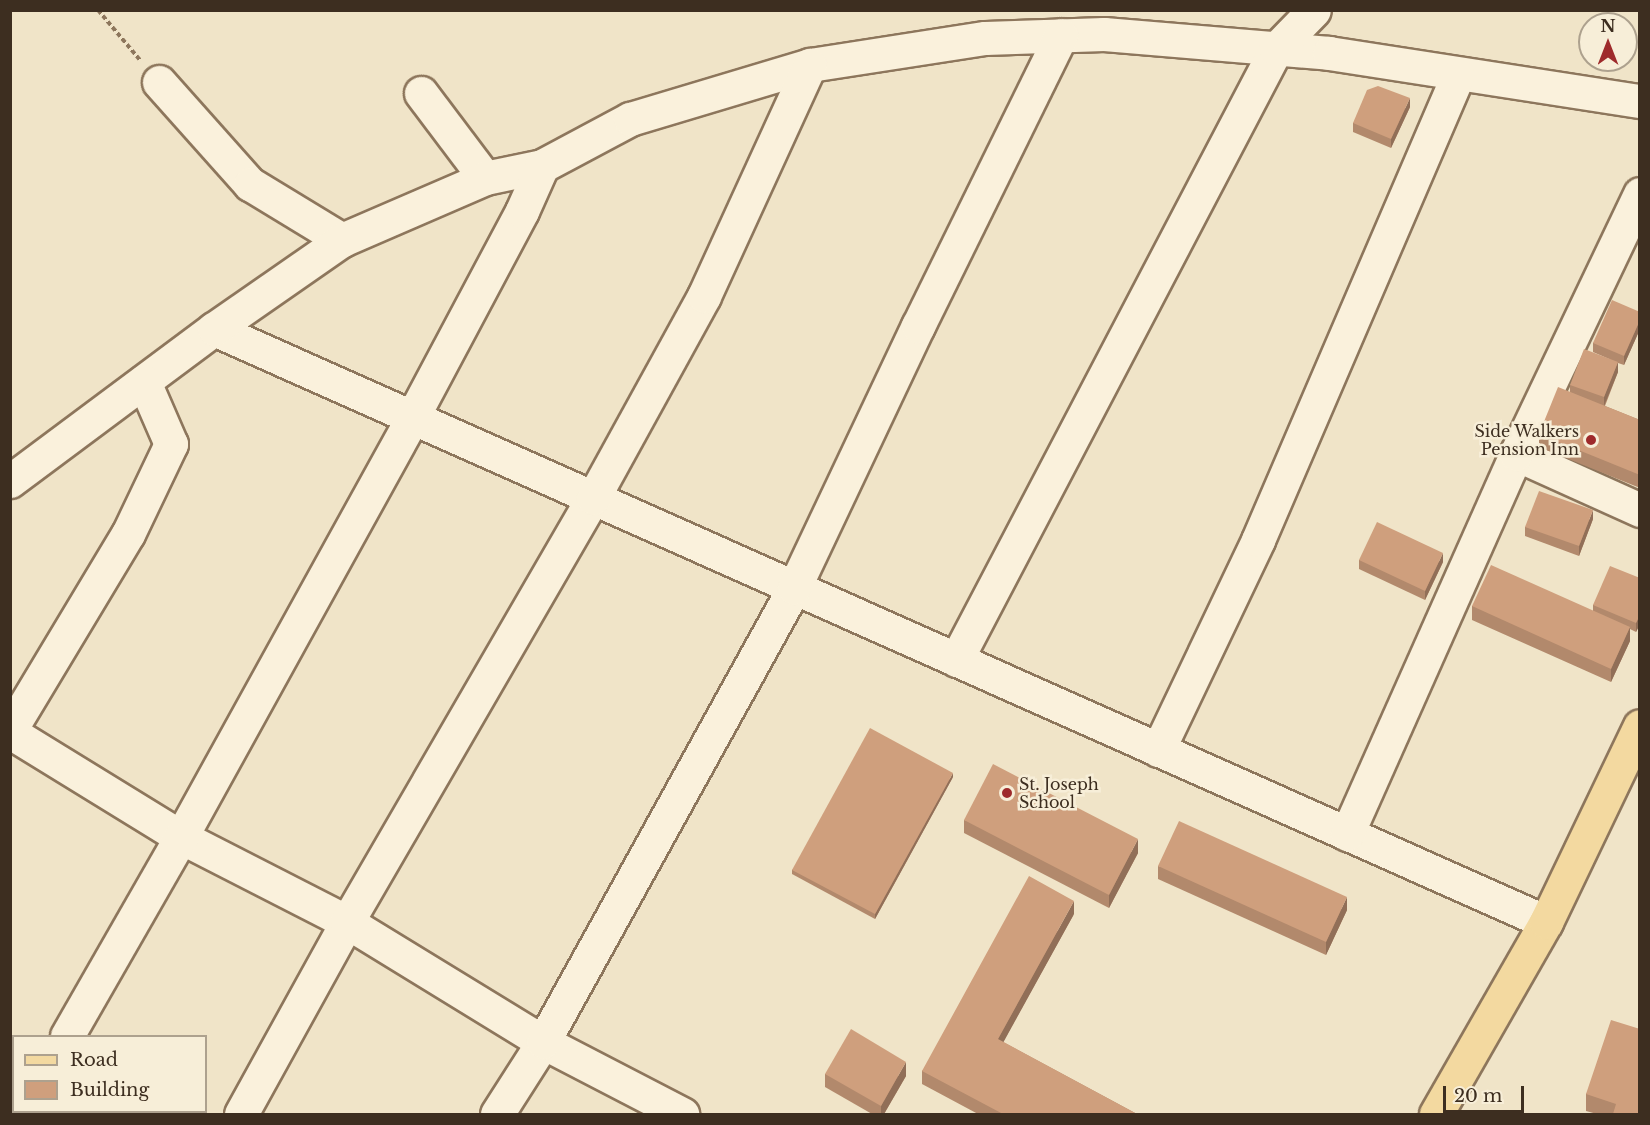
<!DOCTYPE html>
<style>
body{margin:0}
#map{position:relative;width:1650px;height:1125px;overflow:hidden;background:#f0e4c8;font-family:"Libre Baskerville",serif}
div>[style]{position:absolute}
.path>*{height:4px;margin-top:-2px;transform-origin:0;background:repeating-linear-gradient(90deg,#8d765c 0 4.5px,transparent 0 7.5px)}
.roads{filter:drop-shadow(2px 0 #8d765c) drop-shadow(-2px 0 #8d765c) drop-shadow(0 2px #8d765c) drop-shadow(0 -2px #8d765c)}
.minor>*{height:33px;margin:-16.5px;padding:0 16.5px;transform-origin:16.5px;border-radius:16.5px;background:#faf1dc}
.major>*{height:33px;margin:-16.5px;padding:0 16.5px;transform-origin:16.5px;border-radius:16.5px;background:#f3d9a0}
.wall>*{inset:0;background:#b2896c}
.shaded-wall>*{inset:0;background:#916f58}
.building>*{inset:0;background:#cf9f7d}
.dots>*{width:16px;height:16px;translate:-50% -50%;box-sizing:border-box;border:3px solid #f7eed8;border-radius:50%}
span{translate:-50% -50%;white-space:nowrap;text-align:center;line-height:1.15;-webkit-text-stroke:5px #f7eed8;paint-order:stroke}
.poi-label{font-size:16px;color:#3d2e20}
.right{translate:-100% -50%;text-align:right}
.left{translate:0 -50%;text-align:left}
.frame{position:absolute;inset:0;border:12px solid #3d2e20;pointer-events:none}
.legend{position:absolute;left:12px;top:1035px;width:195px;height:78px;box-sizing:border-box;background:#f7eed8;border:2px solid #ada18e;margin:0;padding:8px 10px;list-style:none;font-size:18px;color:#3d2e20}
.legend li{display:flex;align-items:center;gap:12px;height:30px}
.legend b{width:30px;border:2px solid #ada18e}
.north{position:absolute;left:1578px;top:12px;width:60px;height:60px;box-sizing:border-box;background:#f7eed8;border:2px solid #ada18e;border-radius:50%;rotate:0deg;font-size:16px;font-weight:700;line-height:24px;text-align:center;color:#3d2e20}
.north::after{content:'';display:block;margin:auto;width:21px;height:27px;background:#9e2a2b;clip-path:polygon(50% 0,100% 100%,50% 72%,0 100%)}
.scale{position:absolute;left:1443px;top:1086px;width:81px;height:27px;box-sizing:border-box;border:3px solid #3d2e20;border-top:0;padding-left:8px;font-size:18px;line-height:21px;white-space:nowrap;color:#3d2e20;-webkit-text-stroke:4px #f7eed8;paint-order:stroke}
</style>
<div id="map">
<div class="path">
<i style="left:98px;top:10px;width:65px;rotate:50deg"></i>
</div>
<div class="roads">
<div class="minor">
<i style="left:159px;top:82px;width:137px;rotate:48.3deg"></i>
<i style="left:250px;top:184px;width:108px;rotate:31.3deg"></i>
<i style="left:421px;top:93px;width:106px;rotate:53deg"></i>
<i style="left:214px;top:329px;width:1458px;rotate:24deg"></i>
<i style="left:1516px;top:454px;width:136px;rotate:24.3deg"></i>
<i style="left:10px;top:481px;width:254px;rotate:-36.7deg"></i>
<i style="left:214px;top:329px;width:156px;rotate:-34.8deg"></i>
<i style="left:342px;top:240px;width:156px;rotate:-23.4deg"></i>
<i style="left:485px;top:178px;width:58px;rotate:-11.9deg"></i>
<i style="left:542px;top:166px;width:100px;rotate:-28.1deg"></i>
<i style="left:630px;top:119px;width:188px;rotate:-16.7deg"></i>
<i style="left:810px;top:65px;width:177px;rotate:-8.8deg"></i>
<i style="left:985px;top:38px;width:119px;rotate:-1.9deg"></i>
<i style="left:1104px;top:34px;width:226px;rotate:4.8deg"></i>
<i style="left:1329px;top:53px;width:315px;rotate:8.8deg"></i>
<i style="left:956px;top:660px;width:690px;rotate:-62.36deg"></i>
<i style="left:1276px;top:49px;width:54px;rotate:-45.7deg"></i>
<i style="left:10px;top:730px;width:229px;rotate:-59deg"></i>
<i style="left:128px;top:534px;width:100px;rotate:-64.5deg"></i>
<i style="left:171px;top:444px;width:68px;rotate:-113.5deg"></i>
<i style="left:10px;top:732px;width:201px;rotate:31.6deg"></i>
<i style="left:181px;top:837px;width:186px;rotate:27.1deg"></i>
<i style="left:347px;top:922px;width:230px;rotate:31.5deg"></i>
<i style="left:543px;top:1042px;width:157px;rotate:27.4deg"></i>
<i style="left:1158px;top:750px;width:233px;rotate:-64.5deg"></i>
<i style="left:1258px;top:540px;width:506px;rotate:-66.73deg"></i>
<i style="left:1347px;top:834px;width:416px;rotate:-66deg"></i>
<i style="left:1516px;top:454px;width:288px;rotate:-64.5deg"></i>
<i style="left:67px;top:1036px;width:229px;rotate:-60.2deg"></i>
<i style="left:181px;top:837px;width:481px;rotate:-61.1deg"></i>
<i style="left:413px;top:416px;width:232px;rotate:-62deg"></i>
<i style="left:522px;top:211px;width:49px;rotate:-66deg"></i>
<i style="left:22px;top:1114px;width:3px;rotate:-45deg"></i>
<i style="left:241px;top:1114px;width:219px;rotate:-61.1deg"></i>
<i style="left:347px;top:922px;width:490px;rotate:-59.9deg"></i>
<i style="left:593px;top:498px;width:230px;rotate:-61.2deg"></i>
<i style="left:704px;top:296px;width:254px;rotate:-65.4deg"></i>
<i style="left:497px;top:1114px;width:85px;rotate:-57.4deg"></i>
<i style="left:543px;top:1042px;width:519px;rotate:-61.06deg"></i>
<i style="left:794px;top:588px;width:290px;rotate:-64.7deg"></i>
<i style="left:918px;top:326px;width:324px;rotate:-63.8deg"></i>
</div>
<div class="major">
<i style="left:1436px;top:1114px;width:221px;rotate:-60.2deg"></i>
<i style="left:1546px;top:922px;width:217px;rotate:-64.4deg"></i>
</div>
</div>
<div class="wall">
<i style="clip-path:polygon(1410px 107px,1391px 148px,1353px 132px,1353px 123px)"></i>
<i style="clip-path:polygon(1640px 312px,1640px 329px,1624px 365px,1618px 363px,1618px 372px,1605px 406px,1640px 420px,1640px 488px,1539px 447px,1539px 434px,1570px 392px,1570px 385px,1609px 359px,1593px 352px,1593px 343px)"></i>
<i style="clip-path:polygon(1593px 519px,1579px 556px,1525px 536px,1525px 527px)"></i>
<i style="clip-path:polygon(1359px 560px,1443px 562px,1425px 600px,1359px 569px)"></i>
<i style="clip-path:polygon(1640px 578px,1640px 624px,1636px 632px,1630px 629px,1630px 641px,1611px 682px,1472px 620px,1472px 606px,1593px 611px,1593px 605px)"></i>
<i style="clip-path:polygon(953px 777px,875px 919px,792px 874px,792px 870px)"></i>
<i style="clip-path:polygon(964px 820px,1138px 853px,1109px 908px,964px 833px)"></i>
<i style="clip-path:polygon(1158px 866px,1347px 910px,1326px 955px,1158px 879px)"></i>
<i style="clip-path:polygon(1074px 914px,1003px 1042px,1137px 1114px,978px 1114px,922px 1084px,922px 1071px)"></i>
<i style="clip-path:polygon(1640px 1029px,1640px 1114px,1597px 1114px,1586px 1111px,1586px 1094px)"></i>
<i style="clip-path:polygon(825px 1074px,906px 1076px,884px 1114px,872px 1114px,825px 1087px)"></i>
</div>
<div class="shaded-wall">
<i style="clip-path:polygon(1410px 98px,1410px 107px,1391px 148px,1391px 139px)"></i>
<i style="clip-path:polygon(1640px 320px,1640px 329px,1624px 365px,1624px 356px)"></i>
<i style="clip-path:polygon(1618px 362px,1618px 372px,1604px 406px,1604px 397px)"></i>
<i style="clip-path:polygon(1593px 510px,1593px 519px,1579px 556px,1579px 546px)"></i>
<i style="clip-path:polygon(1443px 553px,1443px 562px,1425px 600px,1425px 591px)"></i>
<i style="clip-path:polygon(1640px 615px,1640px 624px,1636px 632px,1636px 623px)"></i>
<i style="clip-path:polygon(1630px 627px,1630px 641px,1611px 682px,1611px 669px)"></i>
<i style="clip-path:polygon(953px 773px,953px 777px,875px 919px,875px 914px)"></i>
<i style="clip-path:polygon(1138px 839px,1138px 853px,1109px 908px,1109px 895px)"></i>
<i style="clip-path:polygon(1347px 897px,1347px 910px,1326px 955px,1326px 942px)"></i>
<i style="clip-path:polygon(1074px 901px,1074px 914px,998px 1052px,998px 1039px)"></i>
<i style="clip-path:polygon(906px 1062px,906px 1076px,884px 1114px,881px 1114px,881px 1106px)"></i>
</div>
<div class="building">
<i style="clip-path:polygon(1378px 86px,1410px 98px,1391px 139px,1353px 123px,1367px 90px)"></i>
<i style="clip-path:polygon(1612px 300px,1640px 312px,1640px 320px,1624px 356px,1593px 343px)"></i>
<i style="clip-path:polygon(1584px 349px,1618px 362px,1604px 397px,1570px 385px)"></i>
<i style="clip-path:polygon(1558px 387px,1640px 420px,1640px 475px,1539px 434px)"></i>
<i style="clip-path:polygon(1539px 491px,1593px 510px,1579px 546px,1525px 527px)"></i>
<i style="clip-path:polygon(1377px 522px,1443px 553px,1425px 591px,1359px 560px)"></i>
<i style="clip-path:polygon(1491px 565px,1630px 627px,1611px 669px,1472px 606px)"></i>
<i style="clip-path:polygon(1610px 566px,1640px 578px,1640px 615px,1636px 623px,1593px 605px)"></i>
<i style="clip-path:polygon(870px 728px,953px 773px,875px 914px,792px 870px)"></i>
<i style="clip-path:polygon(993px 764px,1138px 839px,1109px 895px,964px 820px)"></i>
<i style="clip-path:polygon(1179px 821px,1347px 897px,1326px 942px,1158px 866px)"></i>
<i style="clip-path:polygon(1029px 876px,1074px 901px,998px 1039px,1137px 1114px,1003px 1114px,922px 1071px)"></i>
<i style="clip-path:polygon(1611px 1020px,1640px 1029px,1640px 1114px,1613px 1114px,1616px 1104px,1586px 1094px)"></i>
<i style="clip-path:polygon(851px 1029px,906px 1062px,881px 1106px,825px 1074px)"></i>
</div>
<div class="dots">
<i style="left:1591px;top:440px;background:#9e2a2b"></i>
<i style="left:1007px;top:793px;background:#9e2a2b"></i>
</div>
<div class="poi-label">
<span class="right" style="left:1579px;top:440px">Side Walkers<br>Pension Inn</span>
<span class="left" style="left:1019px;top:793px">St. Joseph<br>School</span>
</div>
<div class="frame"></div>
<ul class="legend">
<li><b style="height:8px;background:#f3d9a0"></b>Road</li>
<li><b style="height:16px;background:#cf9f7d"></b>Building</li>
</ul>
<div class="north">N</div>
<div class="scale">20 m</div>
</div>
